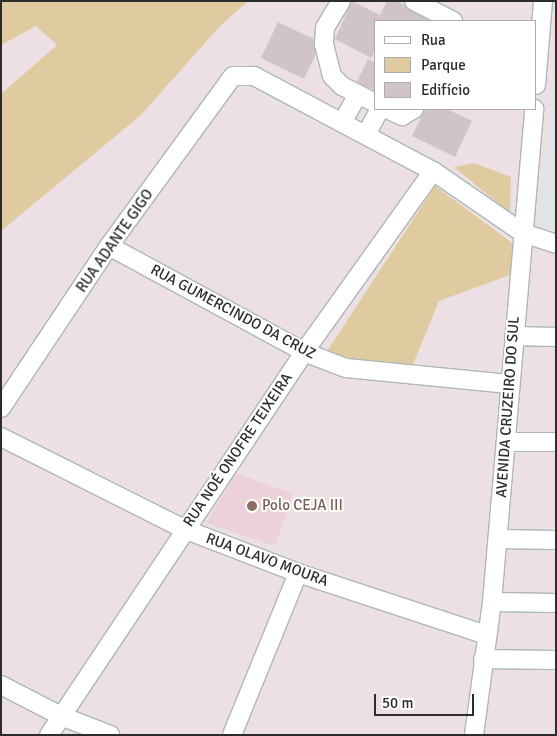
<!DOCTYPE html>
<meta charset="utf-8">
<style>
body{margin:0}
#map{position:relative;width:557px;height:736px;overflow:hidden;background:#ede0e5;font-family:Signika,sans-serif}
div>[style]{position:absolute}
.industrial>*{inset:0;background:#e0e4e6}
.education>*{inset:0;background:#edd1da}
.green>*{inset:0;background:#e0caa0}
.building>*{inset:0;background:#d0c4c9}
.roads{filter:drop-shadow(1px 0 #acb8b6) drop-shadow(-1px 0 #acb8b6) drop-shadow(0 1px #acb8b6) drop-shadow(0 -1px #acb8b6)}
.minor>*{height:18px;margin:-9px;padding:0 9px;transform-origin:9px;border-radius:9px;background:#fff}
.dots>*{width:14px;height:14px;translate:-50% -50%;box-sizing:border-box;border:2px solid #fff;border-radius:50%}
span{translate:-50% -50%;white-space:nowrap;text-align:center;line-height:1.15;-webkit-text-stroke:4px #fff;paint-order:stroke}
.street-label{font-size:15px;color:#2c2c2c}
.education-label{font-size:15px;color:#785e54}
.left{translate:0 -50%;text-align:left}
.frame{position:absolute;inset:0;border:2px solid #2c2c2c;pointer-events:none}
.legend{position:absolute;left:374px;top:20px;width:162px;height:90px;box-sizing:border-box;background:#fff;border:1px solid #ababab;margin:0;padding:6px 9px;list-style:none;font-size:15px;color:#2c2c2c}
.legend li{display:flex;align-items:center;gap:10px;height:25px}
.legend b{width:25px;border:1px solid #ababab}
.scale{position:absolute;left:374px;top:694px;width:100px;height:22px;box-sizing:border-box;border:2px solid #2c2c2c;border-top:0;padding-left:6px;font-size:15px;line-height:18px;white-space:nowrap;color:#2c2c2c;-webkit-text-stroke:4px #fff;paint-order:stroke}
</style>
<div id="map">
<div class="industrial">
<i style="clip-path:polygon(556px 39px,556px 231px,537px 229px)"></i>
</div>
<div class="education">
<i style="clip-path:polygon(236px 473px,293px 494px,275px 546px,206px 523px)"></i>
</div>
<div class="green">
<i style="clip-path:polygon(1px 1px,248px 1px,219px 27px,141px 115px,1px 231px,1px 94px,57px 45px,36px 26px,1px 45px)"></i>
<i style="clip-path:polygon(474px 163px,511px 177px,510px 213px,454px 167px)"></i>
<i style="clip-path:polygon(435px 186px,515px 245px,510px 275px,439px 301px,411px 369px,326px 353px)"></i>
</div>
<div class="building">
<i style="clip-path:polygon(352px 1px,380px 15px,387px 1px,397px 1px,430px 21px,376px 21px,376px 49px,371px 58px,335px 39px)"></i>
<i style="clip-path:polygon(278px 22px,314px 39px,316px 54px,304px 79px,261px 58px)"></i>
<i style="clip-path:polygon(368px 59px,376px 63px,376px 91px,357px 82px)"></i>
<i style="clip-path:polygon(425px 109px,447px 109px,472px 121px,455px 157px,412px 136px)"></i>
</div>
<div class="roads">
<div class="minor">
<i style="left:341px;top:1px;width:31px;rotate:121deg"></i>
<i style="left:325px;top:28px;width:16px;rotate:94deg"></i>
<i style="left:324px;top:44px;width:33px;rotate:76deg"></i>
<i style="left:332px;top:76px;width:14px;rotate:45deg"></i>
<i style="left:342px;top:86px;width:38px;rotate:27deg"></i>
<i style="left:414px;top:1px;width:44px;rotate:27.1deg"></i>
<i style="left:536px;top:85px;width:84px;rotate:-85.2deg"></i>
<i style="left:387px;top:109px;width:17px;rotate:25deg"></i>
<i style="left:402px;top:116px;width:14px;rotate:-30deg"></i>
<i style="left:342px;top:123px;width:33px;rotate:-61deg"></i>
<i style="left:366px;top:135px;width:30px;rotate:-62deg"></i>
<i style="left:109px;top:246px;width:222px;rotate:28.5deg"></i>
<i style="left:304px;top:352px;width:45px;rotate:20.9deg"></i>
<i style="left:346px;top:368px;width:164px;rotate:5.6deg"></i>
<i style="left:514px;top:336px;width:42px;rotate:1.4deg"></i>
<i style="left:1px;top:408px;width:195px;rotate:-56.3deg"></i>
<i style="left:109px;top:246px;width:210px;rotate:-53.9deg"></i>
<i style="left:233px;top:76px;width:21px"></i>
<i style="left:254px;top:76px;width:203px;rotate:28deg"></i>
<i style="left:433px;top:171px;width:109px;rotate:34.6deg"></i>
<i style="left:523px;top:233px;width:35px;rotate:18deg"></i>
<i style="left:1px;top:437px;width:205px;rotate:26.7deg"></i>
<i style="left:184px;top:529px;width:122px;rotate:21.1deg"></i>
<i style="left:298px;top:573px;width:199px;rotate:18.2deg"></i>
<i style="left:506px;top:442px;width:50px"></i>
<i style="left:498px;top:539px;width:58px;rotate:1deg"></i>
<i style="left:492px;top:602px;width:64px;rotate:0.9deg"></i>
<i style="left:483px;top:659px;width:73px;rotate:0.8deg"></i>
<i style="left:1px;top:685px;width:68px;rotate:27.3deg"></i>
<i style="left:61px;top:716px;width:53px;rotate:21.2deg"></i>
<i style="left:49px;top:735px;width:460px;rotate:-56.3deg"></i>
<i style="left:304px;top:352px;width:222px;rotate:-54.5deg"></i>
<i style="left:232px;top:735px;width:175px;rotate:-67.8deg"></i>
<i style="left:474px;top:735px;width:134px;rotate:-82.3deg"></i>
<i style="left:492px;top:602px;width:495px;rotate:-85.1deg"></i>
</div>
</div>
<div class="dots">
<i style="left:252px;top:506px;background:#8d6e63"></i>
</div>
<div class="street-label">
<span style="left:115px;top:241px;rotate:-55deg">RUA ADANTE GIGO</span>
<span style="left:233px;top:312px;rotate:28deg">RUA GUMERCINDO DA CRUZ</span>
<span style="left:508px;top:407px;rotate:-86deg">AVENIDA CRUZEIRO DO SUL</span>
<span style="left:238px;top:450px;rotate:-56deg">RUA NOÉ ONOFRE TEIXEIRA</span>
<span style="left:267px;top:560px;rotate:20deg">RUA OLAVO MOURA</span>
</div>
<div class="education-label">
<span class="left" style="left:262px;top:506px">Polo CEJA III</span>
</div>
<div class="frame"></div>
<ul class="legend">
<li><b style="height:6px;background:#fff"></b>Rua</li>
<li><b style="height:14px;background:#e0caa0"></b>Parque</li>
<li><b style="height:14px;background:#d0c4c9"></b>Edifício</li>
</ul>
<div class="scale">50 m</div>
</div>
